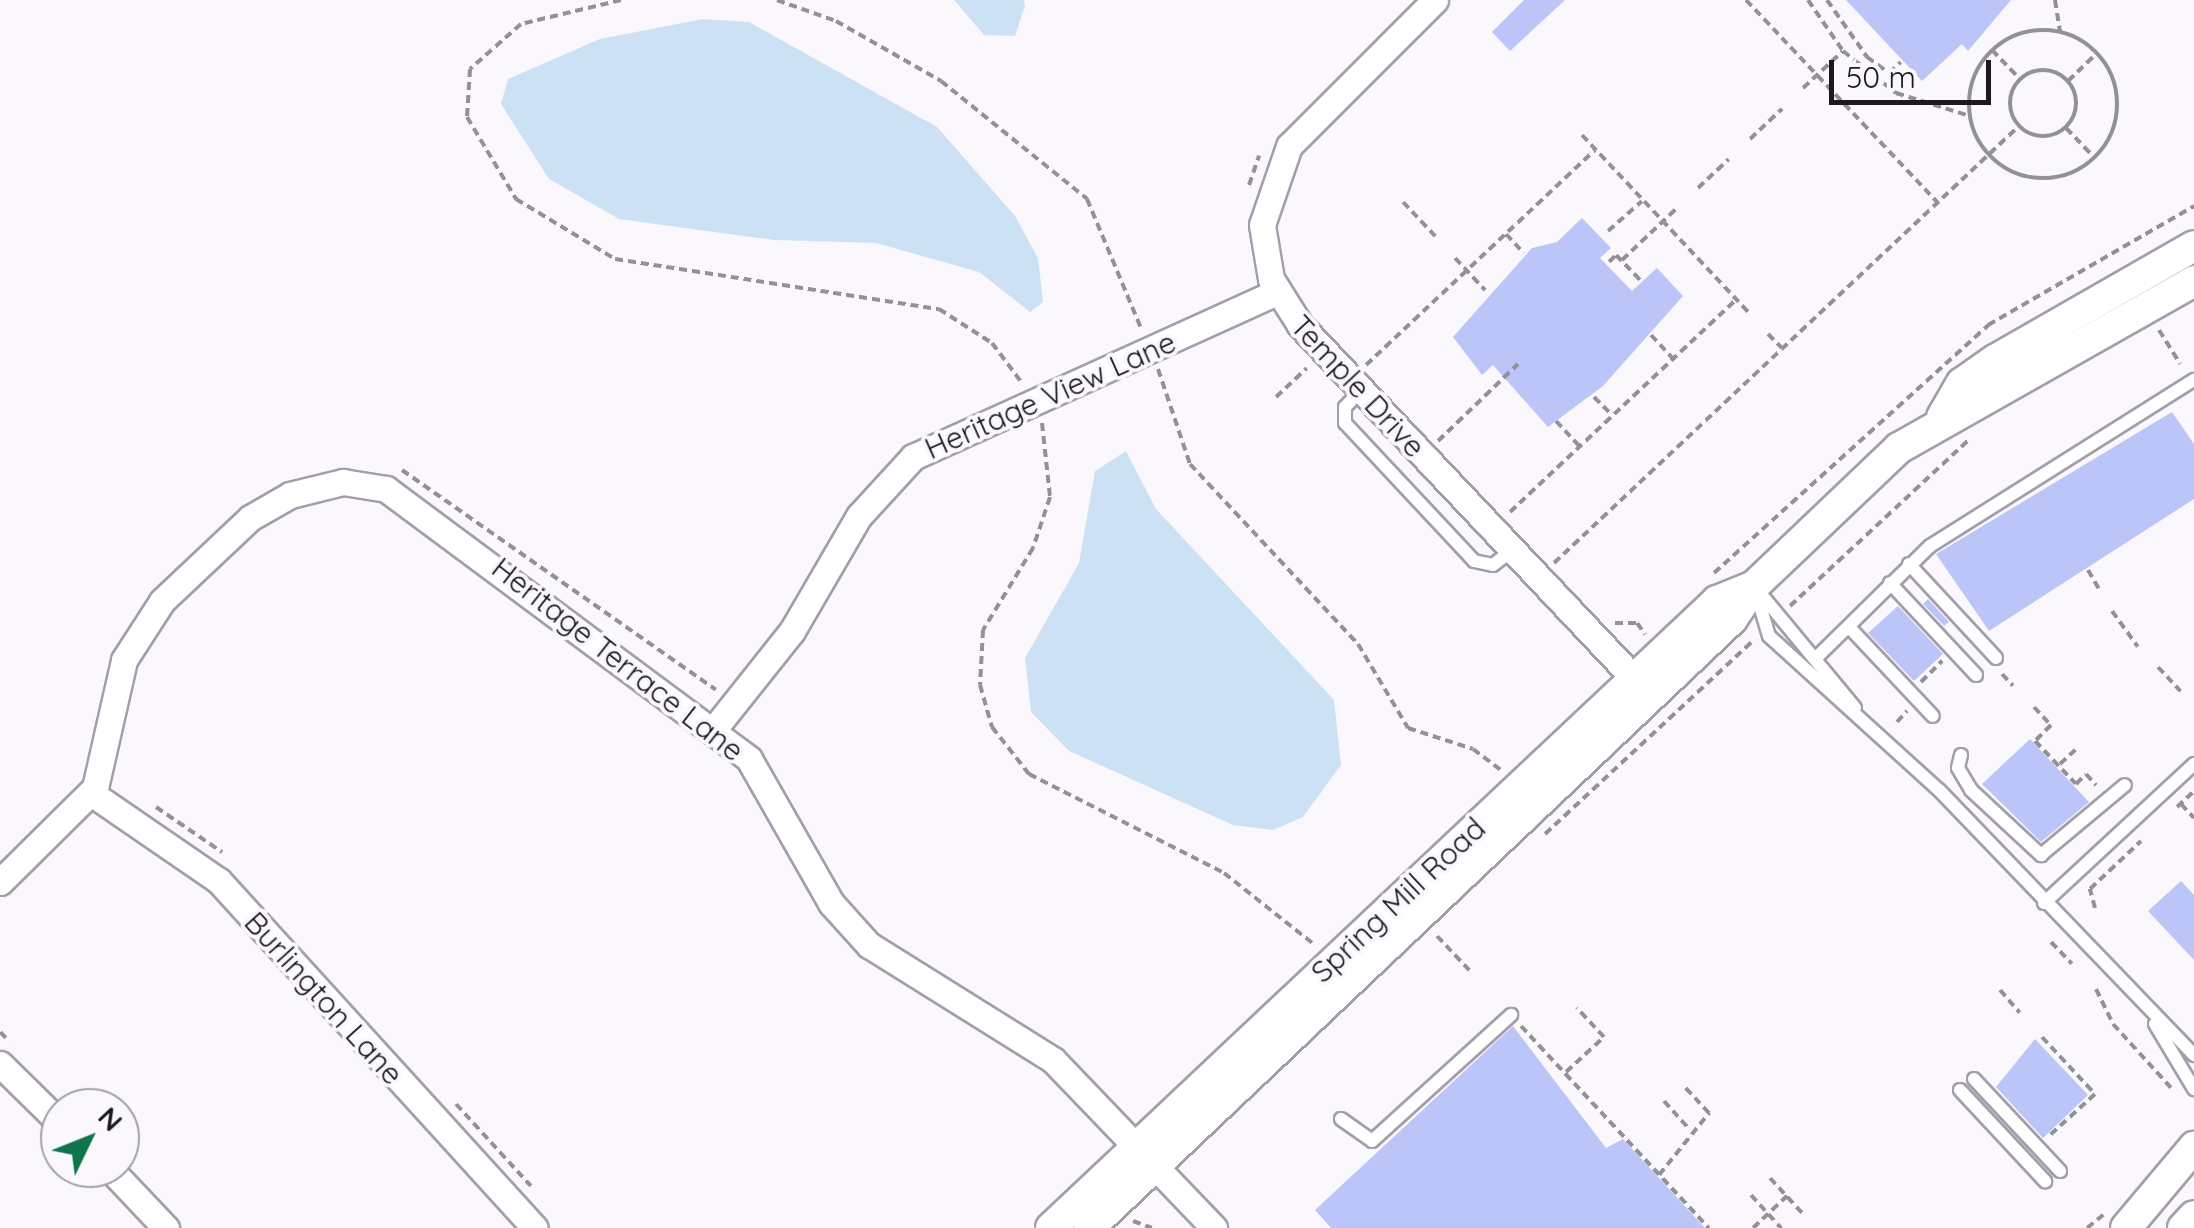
<!DOCTYPE html>
<style>
body{margin:0}
#map{position:relative;width:2194px;height:1228px;overflow:hidden;background:#faf8fd;font-family:Quicksand,sans-serif}
div>[style]{position:absolute}
.water>*{inset:0;background:#cde1f5}
.building>*{inset:0;background:#bcc5f7}
.path>*{height:4px;margin-top:-2px;transform-origin:0;background:repeating-linear-gradient(90deg,#939196 0 8px,transparent 0 13px)}
.path>.ring{margin:-2px;padding:0;box-sizing:content-box;background:none;border:4px solid #939196;border-radius:50%}
.roads{filter:drop-shadow(2px 0 #a49eab) drop-shadow(-2px 0 #a49eab) drop-shadow(0 2px #a49eab) drop-shadow(0 -2px #a49eab)}
.service>*{height:12px;margin:-6px;padding:0 6px;transform-origin:6px;border-radius:6px;background:#fff}
.minor>*{height:25px;margin:-12.5px;padding:0 12.5px;transform-origin:12.5px;border-radius:12.5px;background:#fff}
.tertiary>*{height:30px;margin:-15px;padding:0 15px;transform-origin:15px;border-radius:15px;background:#fff}
span{translate:-50% -50%;white-space:nowrap;text-align:center;line-height:1.15;-webkit-text-stroke:8px #faf8fd;paint-order:stroke}
.street-label{font-size:30px;color:#1b191e}
.north{position:absolute;left:40px;top:1088px;width:100px;height:100px;box-sizing:border-box;background:#faf8fd;border:2px solid #a19fa4;border-radius:50%;rotate:47deg;font-size:28px;font-weight:700;line-height:40px;text-align:center;color:#1b191e}
.north::after{content:'';display:block;margin:auto;width:35px;height:45px;background:#0e744c;clip-path:polygon(50% 0,100% 100%,50% 72%,0 100%)}
.scale{position:absolute;left:1829px;top:60px;width:162px;height:45px;box-sizing:border-box;border:5px solid #1b191e;border-top:0;padding-left:12px;font-size:30px;line-height:35px;white-space:nowrap;color:#1b191e;-webkit-text-stroke:8px #faf8fd;paint-order:stroke}
</style>
<div id="map">
<div class="water">
<i style="clip-path:polygon(954px 0,1024px 0,1025px 6px,1015px 36px,984px 35px)"></i>
<i style="clip-path:polygon(703px 19px,749px 22px,937px 127px,1015px 216px,1038px 258px,1043px 302px,1030px 312px,979px 272px,876px 243px,774px 240px,619px 219px,549px 179px,501px 104px,508px 79px,600px 39px)"></i>
<i style="clip-path:polygon(1126px 451px,1156px 509px,1334px 700px,1341px 765px,1303px 817px,1273px 830px,1233px 825px,1069px 751px,1031px 712px,1025px 658px,1079px 563px,1095px 471px)"></i>
</div>
<div class="building">
<i style="clip-path:polygon(1524px 0,1565px 0,1510px 51px,1492px 32px)"></i>
<i style="clip-path:polygon(1846px 0,2011px 0,1968px 51px,1962px 44px,1922px 81px)"></i>
<i style="clip-path:polygon(1582px 218px,1611px 248px,1600px 258px,1632px 291px,1657px 268px,1683px 296px,1603px 386px,1548px 427px,1493px 365px,1482px 375px,1453px 337px,1532px 248px,1557px 242px)"></i>
<i style="clip-path:polygon(2172px 412px,2194px 444px,2194px 499px,1989px 631px,1936px 554px)"></i>
<i style="clip-path:polygon(1928px 599px,1949px 622px,1944px 626px,1923px 604px)"></i>
<i style="clip-path:polygon(1898px 606px,1943px 654px,1914px 681px,1868px 633px)"></i>
<i style="clip-path:polygon(2030px 739px,2089px 802px,2041px 842px,1982px 784px)"></i>
<i style="clip-path:polygon(2181px 881px,2194px 895px,2194px 960px,2148px 911px)"></i>
<i style="clip-path:polygon(1513px 1026px,1606px 1148px,1623px 1139px,1705px 1228px,1331px 1228px,1315px 1210px)"></i>
<i style="clip-path:polygon(2035px 1039px,2088px 1095px,2043px 1138px,1996px 1087px)"></i>
</div>
<div class="path">
<i style="left:621px;top:0;width:103px;rotate:166.5deg"></i>
<i style="left:521px;top:24px;width:68px;rotate:138.6deg"></i>
<i style="left:470px;top:69px;width:48px;rotate:93.6deg"></i>
<i style="left:467px;top:117px;width:96px;rotate:59.1deg"></i>
<i style="left:516px;top:199px;width:116px;rotate:31.2deg"></i>
<i style="left:615px;top:259px;width:328px;rotate:8.8deg"></i>
<i style="left:939px;top:309px;width:63px;rotate:32.7deg"></i>
<i style="left:992px;top:343px;width:50px;rotate:53.1deg"></i>
<i style="left:777px;top:0;width:63px;rotate:19.6deg"></i>
<i style="left:836px;top:21px;width:121px;rotate:29.7deg"></i>
<i style="left:941px;top:81px;width:188px;rotate:38.9deg"></i>
<i style="left:1087px;top:199px;width:140px;rotate:67.3deg"></i>
<i style="left:1746px;top:0;width:279px;rotate:46.6deg"></i>
<i style="left:1808px;top:0;width:62px;rotate:55.5deg"></i>
<i style="left:1843px;top:51px;width:68px;rotate:38.4deg"></i>
<i style="left:1896px;top:93px;width:77px;rotate:17.3deg"></i>
<i style="left:1827px;top:0;width:70px;rotate:54.9deg"></i>
<i style="left:1867px;top:57px;width:27px;rotate:36deg"></i>
<i style="left:1889px;top:73px;width:16px;rotate:-43deg"></i>
<i style="left:2055px;top:0;width:32px;rotate:81deg"></i>
<i class="ring" style="left:1969px;top:30px;width:144px;height:144px"></i>
<i style="left:1992px;top:50px;width:40px;rotate:46deg"></i>
<i class="ring" style="left:2010px;top:70px;width:62px;height:62px"></i>
<i style="left:2068px;top:81px;width:40px;rotate:-44deg"></i>
<i style="left:1803px;top:88px;width:54px;rotate:-42.8deg"></i>
<i style="left:2066px;top:128px;width:40px;rotate:46deg"></i>
<i style="left:1582px;top:135px;width:244px;rotate:46.8deg"></i>
<i style="left:1750px;top:139px;width:44px;rotate:-43.2deg"></i>
<i style="left:1249px;top:185px;width:31px;rotate:-71deg"></i>
<i style="left:1698px;top:188px;width:42px;rotate:-43.1deg"></i>
<i style="left:1403px;top:202px;width:47px;rotate:46.7deg"></i>
<i style="left:1608px;top:231px;width:45px;rotate:-41.4deg"></i>
<i style="left:1506px;top:234px;width:26px;rotate:47deg"></i>
<i style="left:1455px;top:258px;width:44px;rotate:46.8deg"></i>
<i style="left:1622px;top:260px;width:76px;rotate:-43.4deg"></i>
<i style="left:1609px;top:262px;width:10px;rotate:-45deg"></i>
<i style="left:1616px;top:255px;width:35px;rotate:46deg"></i>
<i style="left:2159px;top:330px;width:40px;rotate:58deg"></i>
<i style="left:1768px;top:334px;width:20px;rotate:45deg"></i>
<i style="left:1651px;top:335px;width:33px;rotate:47deg"></i>
<i style="left:1366px;top:365px;width:314px;rotate:-43.2deg"></i>
<i style="left:1158px;top:369px;width:100px;rotate:71.4deg"></i>
<i style="left:1190px;top:464px;width:246px;rotate:47deg"></i>
<i style="left:1358px;top:644px;width:98px;rotate:59.2deg"></i>
<i style="left:1408px;top:728px;width:68px;rotate:17.9deg"></i>
<i style="left:1473px;top:749px;width:35px;rotate:37deg"></i>
<i style="left:1276px;top:397px;width:42px;rotate:-43.1deg"></i>
<i style="left:1594px;top:397px;width:25px;rotate:45deg"></i>
<i style="left:1556px;top:421px;width:35px;rotate:47deg"></i>
<i style="left:1042px;top:423px;width:74px;rotate:83.8deg"></i>
<i style="left:1050px;top:497px;width:54px;rotate:108.4deg"></i>
<i style="left:1033px;top:548px;width:96px;rotate:121.4deg"></i>
<i style="left:983px;top:630px;width:55px;rotate:93.1deg"></i>
<i style="left:980px;top:685px;width:44px;rotate:74.1deg"></i>
<i style="left:992px;top:727px;width:60px;rotate:51.8deg"></i>
<i style="left:1029px;top:774px;width:219px;rotate:26.9deg"></i>
<i style="left:1224px;top:873px;width:116px;rotate:38.4deg"></i>
<i style="left:1438px;top:441px;width:111px;rotate:-43.9deg"></i>
<i style="left:402px;top:470px;width:383px;rotate:35deg"></i>
<i style="left:1510px;top:512px;width:310px;rotate:-43.2deg"></i>
<i style="left:1554px;top:563px;width:637px;rotate:-43.22deg"></i>
<i style="left:2088px;top:570px;width:22px;rotate:60deg"></i>
<i style="left:1714px;top:573px;width:370px;rotate:-42.1deg"></i>
<i style="left:1988px;top:325px;width:238px;rotate:-30deg"></i>
<i style="left:1790px;top:606px;width:246px;rotate:-42.9deg"></i>
<i style="left:2112px;top:611px;width:44px;rotate:54.2deg"></i>
<i style="left:1615px;top:623px;width:22px"></i>
<i style="left:1637px;top:623px;width:14px;rotate:54deg"></i>
<i style="left:2158px;top:667px;width:33px;rotate:47deg"></i>
<i style="left:2002px;top:674px;width:16px;rotate:47deg"></i>
<i style="left:1921px;top:682px;width:30px;rotate:-45deg"></i>
<i style="left:2034px;top:707px;width:25px;rotate:47deg"></i>
<i style="left:2051px;top:725px;width:23px;rotate:135deg"></i>
<i style="left:2035px;top:741px;width:59px;rotate:46.4deg"></i>
<i style="left:2076px;top:784px;width:14px;rotate:-45deg"></i>
<i style="left:2086px;top:774px;width:15px;rotate:48deg"></i>
<i style="left:1897px;top:722px;width:15px;rotate:-48deg"></i>
<i style="left:2060px;top:764px;width:21px;rotate:-43deg"></i>
<i style="left:2181px;top:804px;width:19px;rotate:47deg"></i>
<i style="left:156px;top:807px;width:80px;rotate:34.3deg"></i>
<i style="left:2177px;top:807px;width:23px;rotate:-43deg"></i>
<i style="left:1545px;top:834px;width:285px;rotate:-42.9deg"></i>
<i style="left:2095px;top:908px;width:20px;rotate:-105deg"></i>
<i style="left:2090px;top:889px;width:70px;rotate:-43.3deg"></i>
<i style="left:1437px;top:936px;width:50px;rotate:46.6deg"></i>
<i style="left:2051px;top:942px;width:30px;rotate:46deg"></i>
<i style="left:2096px;top:989px;width:39px;rotate:64deg"></i>
<i style="left:2113px;top:1024px;width:89px;rotate:47.7deg"></i>
<i style="left:2000px;top:990px;width:30px;rotate:49deg"></i>
<i style="left:1521px;top:1026px;width:276px;rotate:47.1deg"></i>
<i style="left:0;top:1032px;width:13px;rotate:45deg"></i>
<i style="left:2042px;top:1037px;width:78px;rotate:47.1deg"></i>
<i style="left:2095px;top:1094px;width:62px;rotate:137.6deg"></i>
<i style="left:1566px;top:1072px;width:52px;rotate:-42.6deg"></i>
<i style="left:1604px;top:1037px;width:40px;rotate:-133deg"></i>
<i style="left:1664px;top:1101px;width:39px;rotate:48deg"></i>
<i style="left:456px;top:1104px;width:111px;rotate:47.6deg"></i>
<i style="left:1659px;top:1175px;width:80px;rotate:-51.1deg"></i>
<i style="left:1709px;top:1113px;width:38px;rotate:-133deg"></i>
<i style="left:1770px;top:1178px;width:50px;rotate:47.4deg"></i>
<i style="left:1751px;top:1195px;width:45px;rotate:47.7deg"></i>
<i style="left:1133px;top:1221px;width:20px;rotate:20deg"></i>
<i style="left:1753px;top:1228px;width:47px;rotate:-43.3deg"></i>
<i style="left:2087px;top:1228px;width:21px;rotate:-39deg"></i>
</div>
<div class="roads">
<div class="service">
<i style="left:1361px;top:390px;width:23px;rotate:133deg"></i>
<i style="left:1345px;top:407px;width:16px;rotate:90deg"></i>
<i style="left:1345px;top:423px;width:189px;rotate:46.9deg"></i>
<i style="left:1474px;top:561px;width:19px;rotate:12deg"></i>
<i style="left:1493px;top:565px;width:24px;rotate:-38deg"></i>
<i style="left:1909px;top:564px;width:128px;rotate:47.2deg"></i>
<i style="left:1890px;top:583px;width:126px;rotate:46.9deg"></i>
<i style="left:1755px;top:589px;width:49px;rotate:73.4deg"></i>
<i style="left:1769px;top:636px;width:229px;rotate:42.2deg"></i>
<i style="left:1939px;top:790px;width:368px;rotate:46.1deg"></i>
<i style="left:1760px;top:593px;width:149px;rotate:50.4deg"></i>
<i style="left:1849px;top:627px;width:122px;rotate:46.7deg"></i>
<i style="left:1817px;top:657px;width:158px;rotate:-44.5deg"></i>
<i style="left:1930px;top:546px;width:312px;rotate:-32.2deg"></i>
<i style="left:1961px;top:755px;width:13px;rotate:103deg"></i>
<i style="left:1958px;top:768px;width:26px;rotate:59deg"></i>
<i style="left:1971px;top:790px;width:96px;rotate:42.9deg"></i>
<i style="left:2041px;top:855px;width:109px;rotate:-39.8deg"></i>
<i style="left:2044px;top:903px;width:205px;rotate:-42.8deg"></i>
<i style="left:2155px;top:1024px;width:76px;rotate:59deg"></i>
<i style="left:1974px;top:1079px;width:126px;rotate:46.9deg"></i>
<i style="left:1960px;top:1090px;width:125px;rotate:47deg"></i>
<i style="left:1341px;top:1119px;width:38px;rotate:35deg"></i>
<i style="left:1372px;top:1141px;width:188px;rotate:-42.2deg"></i>
</div>
<div class="minor">
<i style="left:1435px;top:0;width:206px;rotate:135deg"></i>
<i style="left:1289px;top:146px;width:83px;rotate:108.9deg"></i>
<i style="left:1262px;top:225px;width:55px;rotate:80.5deg"></i>
<i style="left:1271px;top:279px;width:54px;rotate:57.8deg"></i>
<i style="left:1300px;top:325px;width:504px;rotate:46.61deg"></i>
<i style="left:714px;top:729px;width:125px;rotate:-51.5deg"></i>
<i style="left:792px;top:631px;width:133px;rotate:-59.8deg"></i>
<i style="left:859px;top:516px;width:80px;rotate:-47.5deg"></i>
<i style="left:913px;top:457px;width:400px;rotate:-24.4deg"></i>
<i style="left:91px;top:793px;width:155px;rotate:34.5deg"></i>
<i style="left:219px;top:881px;width:469px;rotate:47.7deg"></i>
<i style="left:0;top:882px;width:134px;rotate:-44.7deg"></i>
<i style="left:95px;top:788px;width:131px;rotate:-77.2deg"></i>
<i style="left:124px;top:660px;width:70px;rotate:-57.2deg"></i>
<i style="left:162px;top:601px;width:121px;rotate:-43.3deg"></i>
<i style="left:250px;top:518px;width:46px;rotate:-29.9deg"></i>
<i style="left:290px;top:495px;width:55px;rotate:-13.8deg"></i>
<i style="left:343px;top:482px;width:44px;rotate:9.2deg"></i>
<i style="left:386px;top:489px;width:452px;rotate:36.6deg"></i>
<i style="left:749px;top:759px;width:166px;rotate:60.3deg"></i>
<i style="left:831px;top:903px;width:57px;rotate:47.9deg"></i>
<i style="left:869px;top:945px;width:217px;rotate:32deg"></i>
<i style="left:1053px;top:1060px;width:233px;rotate:46.2deg"></i>
<i style="left:0;top:1064px;width:84px;rotate:44.5deg"></i>
<i style="left:109px;top:1168px;width:83px;rotate:46.5deg"></i>
</div>
<div class="tertiary">
<i style="left:1942px;top:417px;width:39px;rotate:-60deg"></i>
<i style="left:1962px;top:383px;width:40px;rotate:-34.9deg"></i>
<i style="left:1995px;top:360px;width:229px;rotate:-29.8deg"></i>
<i style="left:1051px;top:1228px;width:915px;rotate:-43.27deg"></i>
<i style="left:1717px;top:601px;width:40px;rotate:-22deg"></i>
<i style="left:1089px;top:1228px;width:886px;rotate:-43.44deg"></i>
<i style="left:1732px;top:619px;width:40px;rotate:-56deg"></i>
<i style="left:1754px;top:586px;width:200px;rotate:-43.6deg"></i>
<i style="left:1899px;top:448px;width:339px;rotate:-29.5deg"></i>
<i style="left:2126px;top:1228px;width:106px;rotate:-50deg"></i>
<i style="left:2183px;top:1228px;width:16px;rotate:-47deg"></i>
</div>
</div>
<div class="street-label">
<span style="left:1358px;top:386px;rotate:47deg">Temple Drive</span>
<span style="left:1050px;top:395px;rotate:-24deg">Heritage View Lane</span>
<span style="left:618px;top:659px;rotate:38deg">Heritage Terrace Lane</span>
<span style="left:1398px;top:900px;rotate:-43deg">Spring Mill Road</span>
<span style="left:324px;top:998px;rotate:48deg">Burlington Lane</span>
</div>
<div class="north">N</div>
<div class="scale">50 m</div>
</div>
